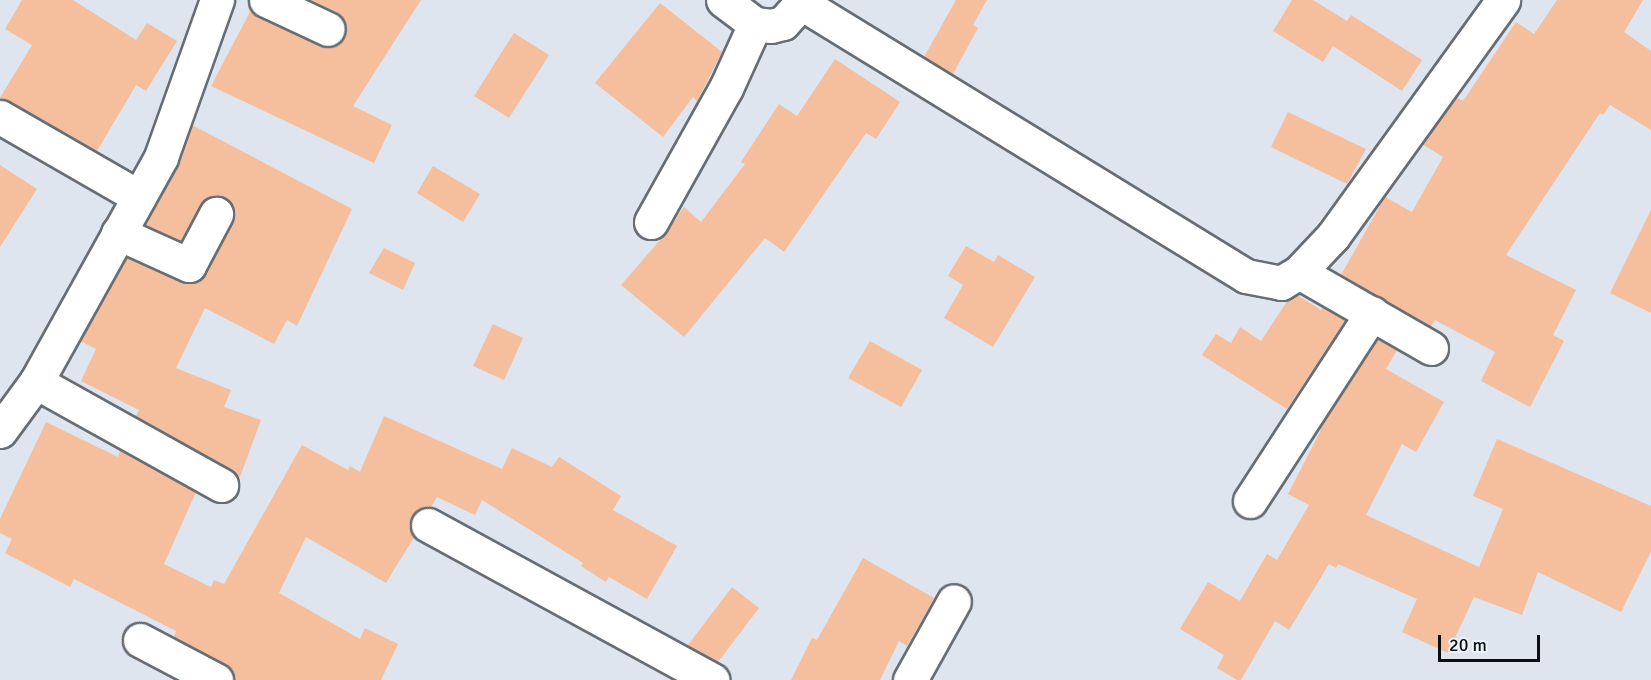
<!DOCTYPE html>
<style>
body{margin:0}
#map{position:relative;width:1651px;height:680px;overflow:hidden;background:#dee5ee;font-family:Signika,sans-serif}
div>[style]{position:absolute}
.building>*{inset:0;background:#f5be9d}
.roads{filter:drop-shadow(2px 0 #666d74) drop-shadow(-2px 0 #666d74) drop-shadow(0 2px #666d74) drop-shadow(0 -2px #666d74)}
.street>*{height:33px;margin:-16.5px;padding:0 16.5px;transform-origin:16.5px;border-radius:16.5px;background:#fff}
span{translate:-50% -50%;white-space:nowrap;text-align:center;line-height:1.15;-webkit-text-stroke:4.5px #ebf3fb;paint-order:stroke}
.scale{position:absolute;left:1438px;top:635px;width:102px;height:27px;box-sizing:border-box;border:3px solid #0c0f11;border-top:0;padding-left:8px;font-size:18px;line-height:21px;white-space:nowrap;color:#0c0f11;-webkit-text-stroke:4px #ebf3fb;paint-order:stroke}
</style>
<div id="map">
<div class="building">
<i style="clip-path:polygon(22px 0,73px 0,136px 40px,147px 23px,177px 41px,146px 91px,136px 85px,97px 151px,9px 101px,0 98px,32px 45px,5px 29px)"></i>
<i style="clip-path:polygon(310px 0,421px 0,353px 106px,392px 125px,374px 163px,211px 86px,251px 10px,258px 17px,320px 46px,330px 48px,339px 44px,345px 36px,347px 27px,344px 19px,336px 12px)"></i>
<i style="clip-path:polygon(956px 0,987px 0,973px 25px,978px 28px,953px 74px,924px 57px)"></i>
<i style="clip-path:polygon(1292px 0,1313px 0,1347px 21px,1351px 15px,1422px 60px,1402px 91px,1333px 46px,1323px 62px,1273px 31px)"></i>
<i style="clip-path:polygon(1557px 0,1643px 0,1624px 32px,1651px 51px,1651px 130px,1610px 105px,1603px 115px,1600px 113px,1506px 255px,1576px 290px,1553px 335px,1564px 341px,1530px 407px,1481px 381px,1495px 352px,1435px 320px,1431px 327px,1341px 275px,1385px 197px,1412px 212px,1443px 157px,1422px 144px,1456px 97px,1463px 101px,1516px 22px,1534px 34px)"></i>
<i style="clip-path:polygon(660px 3px,722px 52px,697px 101px,693px 97px,663px 137px,595px 83px)"></i>
<i style="clip-path:polygon(514px 33px,549px 55px,509px 118px,474px 96px)"></i>
<i style="clip-path:polygon(835px 59px,900px 102px,876px 139px,866px 133px,784px 252px,765px 238px,684px 337px,621px 285px,667px 232px,684px 207px,701px 222px,745px 164px,741px 162px,779px 104px,797px 116px)"></i>
<i style="clip-path:polygon(1288px 112px,1366px 149px,1347px 184px,1271px 147px)"></i>
<i style="clip-path:polygon(192px 125px,352px 209px,297px 326px,287px 320px,274px 344px,205px 308px,176px 368px,231px 390px,224px 407px,261px 420px,240px 477px,230px 469px,136px 416px,139px 410px,81px 381px,96px 349px,80px 341px,127px 257px,181px 282px,191px 284px,200px 280px,206px 274px,233px 223px,235px 214px,232px 205px,225px 198px,216px 195px,207px 198px,200px 205px,181px 241px,145px 225px,177px 166px)"></i>
<i style="clip-path:polygon(0 165px,37px 189px,0 247px)"></i>
<i style="clip-path:polygon(433px 166px,480px 194px,463px 222px,417px 193px)"></i>
<i style="clip-path:polygon(1651px 210px,1651px 313px,1610px 293px)"></i>
<i style="clip-path:polygon(966px 246px,994px 262px,998px 255px,1035px 277px,993px 347px,944px 318px,963px 285px,948px 276px)"></i>
<i style="clip-path:polygon(384px 248px,415px 263px,403px 290px,369px 273px)"></i>
<i style="clip-path:polygon(1297px 295px,1321px 310px,1323px 307px,1345px 320px,1287px 409px,1202px 355px,1216px 334px,1231px 343px,1240px 327px,1261px 341px,1288px 300px)"></i>
<i style="clip-path:polygon(493px 324px,523px 338px,504px 380px,473px 366px)"></i>
<i style="clip-path:polygon(1378px 339px,1397px 350px,1386px 369px,1444px 402px,1416px 452px,1402px 444px,1366px 515px,1479px 567px,1503px 509px,1473px 496px,1497px 439px,1651px 506px,1651px 552px,1621px 612px,1538px 572px,1522px 615px,1474px 597px,1448px 653px,1402px 632px,1417px 599px,1338px 564px,1336px 568px,1329px 564px,1289px 630px,1275px 621px,1241px 680px,1237px 680px,1217px 668px,1224px 655px,1180px 629px,1208px 582px,1240px 601px,1267px 554px,1277px 560px,1309px 505px,1288px 494px,1321px 430px,1319px 429px)"></i>
<i style="clip-path:polygon(870px 341px,922px 370px,901px 407px,848px 378px)"></i>
<i style="clip-path:polygon(384px 416px,502px 469px,512px 448px,552px 467px,559px 457px,621px 496px,613px 510px,677px 546px,647px 599px,609px 577px,606px 582px,581px 566px,583px 563px,482px 500px,475px 515px,437px 497px,431px 507px,418px 509px,412px 516px,409px 525px,414px 537px,386px 583px,306px 537px,279px 593px,360px 639px,365px 628px,398px 644px,381px 680px,235px 680px,232px 671px,225px 664px,174px 637px,176px 631px,74px 579px,70px 587px,5px 553px,12px 539px,0 533px,0 519px,46px 422px,118px 457px,120px 450px,196px 492px,164px 564px,211px 587px,214px 580px,224px 584px,302px 445px,348px 470px,350px 466px,360px 472px)"></i>
<i style="clip-path:polygon(863px 558px,934px 598px,907px 646px,899px 641px,880px 680px,791px 680px,812px 638px,817px 640px)"></i>
<i style="clip-path:polygon(732px 587px,759px 608px,718px 662px,688px 645px)"></i>
</div>
<div class="roads">
<div class="street">
<i style="left:266px;top:0;width:68px;rotate:25.1deg"></i>
<i style="left:723px;top:0;width:40px;rotate:37deg"></i>
<i style="left:755px;top:24px;width:16px;rotate:7deg"></i>
<i style="left:771px;top:26px;width:12px;rotate:-14deg"></i>
<i style="left:783px;top:23px;width:31px;rotate:-48deg"></i>
<i style="left:801px;top:3px;width:522px;rotate:31.53deg"></i>
<i style="left:1246px;top:276px;width:36px;rotate:11deg"></i>
<i style="left:1281px;top:283px;width:21px;rotate:-31deg"></i>
<i style="left:0;top:117px;width:160px;rotate:29.9deg"></i>
<i style="left:651px;top:222px;width:154px;rotate:-60.8deg"></i>
<i style="left:726px;top:88px;width:70px;rotate:-65.6deg"></i>
<i style="left:118px;top:233px;width:78px;rotate:24.3deg"></i>
<i style="left:189px;top:265px;width:58px;rotate:-62.1deg"></i>
<i style="left:1431px;top:348px;width:152px;rotate:-150.1deg"></i>
<i style="left:1299px;top:272px;width:50px;rotate:-46.6deg"></i>
<i style="left:1333px;top:236px;width:291px;rotate:-54.2deg"></i>
<i style="left:36px;top:382px;width:212px;rotate:29.1deg"></i>
<i style="left:0;top:431px;width:61px;rotate:-53.7deg"></i>
<i style="left:36px;top:382px;width:257px;rotate:-60.9deg"></i>
<i style="left:161px;top:157px;width:167px;rotate:-70.4deg"></i>
<i style="left:1250px;top:501px;width:224px;rotate:-57deg"></i>
<i style="left:428px;top:525px;width:324px;rotate:28.6deg"></i>
<i style="left:140px;top:640px;width:86px;rotate:27.8deg"></i>
<i style="left:910px;top:680px;width:90px;rotate:-60.9deg"></i>
</div>
</div>
<div class="scale">20 m</div>
</div>
